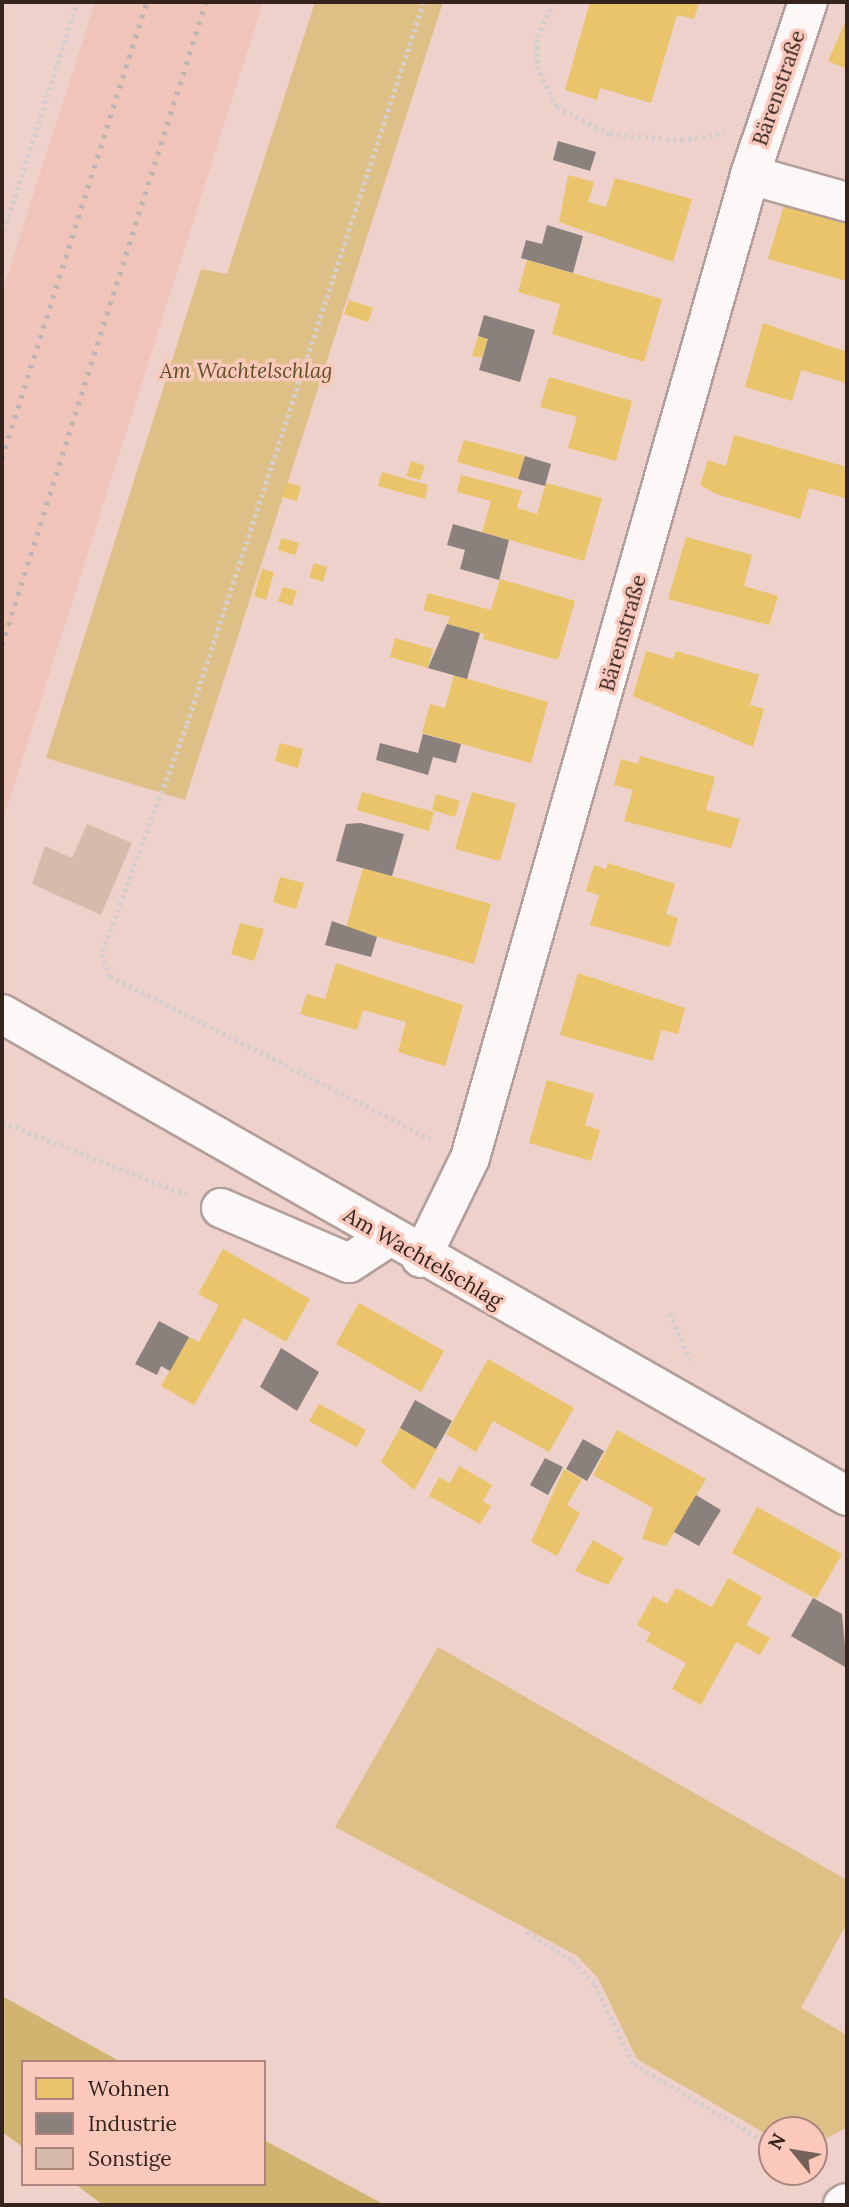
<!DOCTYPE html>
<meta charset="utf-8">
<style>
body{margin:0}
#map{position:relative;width:849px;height:2207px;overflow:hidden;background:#edd1ca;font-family:Lora,serif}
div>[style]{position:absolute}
.built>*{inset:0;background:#f1c4ba}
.green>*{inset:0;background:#dec086}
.forest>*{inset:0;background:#d2b471}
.homes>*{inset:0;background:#e9c46a}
.industry>*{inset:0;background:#8a817c}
.building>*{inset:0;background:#d8baac}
.path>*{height:4.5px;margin-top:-2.25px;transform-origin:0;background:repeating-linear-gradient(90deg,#d5cecc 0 3.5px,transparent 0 7px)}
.roads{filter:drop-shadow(2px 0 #b39e99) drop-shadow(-2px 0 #b39e99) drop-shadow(0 2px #b39e99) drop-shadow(0 -2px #b39e99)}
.minor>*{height:38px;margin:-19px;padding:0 19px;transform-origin:19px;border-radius:19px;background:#fcf8f7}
.rail>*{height:5px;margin-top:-2.5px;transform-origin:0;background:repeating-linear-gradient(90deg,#bcb5b4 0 3.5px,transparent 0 10.5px)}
span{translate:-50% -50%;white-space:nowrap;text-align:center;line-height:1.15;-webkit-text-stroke:7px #fbc8bc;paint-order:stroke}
.street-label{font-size:21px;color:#35231e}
.park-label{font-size:21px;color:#5f5226;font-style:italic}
.frame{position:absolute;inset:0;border:4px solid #35231e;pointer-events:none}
.legend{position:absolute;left:21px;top:2060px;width:245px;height:126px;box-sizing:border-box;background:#fbc8bc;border:2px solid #ac867d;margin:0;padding:9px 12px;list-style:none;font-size:21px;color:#35231e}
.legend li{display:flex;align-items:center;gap:14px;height:35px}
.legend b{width:35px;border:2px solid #ac867d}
.north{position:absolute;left:758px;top:2116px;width:70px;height:70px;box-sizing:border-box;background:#fbc8bc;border:2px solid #ac867d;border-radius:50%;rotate:300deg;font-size:19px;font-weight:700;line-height:28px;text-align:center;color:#35231e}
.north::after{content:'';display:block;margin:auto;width:24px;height:32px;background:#75605a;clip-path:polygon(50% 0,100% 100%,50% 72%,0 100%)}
</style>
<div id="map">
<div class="built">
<i style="clip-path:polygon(95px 2px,263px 2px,2px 823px,2px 292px)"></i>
</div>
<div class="green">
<i style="clip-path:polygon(315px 2px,443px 2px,185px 800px,46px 758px,201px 269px,227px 274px)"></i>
<i style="clip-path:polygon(438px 1647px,847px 1880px,847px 1923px,801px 2008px,847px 2035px,847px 2127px,824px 2140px,814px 2139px,814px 2130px,766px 2134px,637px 2059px,598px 1978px,576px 1955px,335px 1827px)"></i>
</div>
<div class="forest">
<i style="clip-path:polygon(2px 1996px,121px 2062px,23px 2062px,23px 2147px,2px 2132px)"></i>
<i style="clip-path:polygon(264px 2140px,385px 2205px,103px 2205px,75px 2184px,264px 2184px)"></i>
</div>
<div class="homes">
<i style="clip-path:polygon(590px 2px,699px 2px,694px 19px,677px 15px,651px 103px,600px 88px,597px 100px,565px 90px)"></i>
<i style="clip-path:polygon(847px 18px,847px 69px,828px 61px)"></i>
<i style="clip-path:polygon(568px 175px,594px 182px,588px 202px,606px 207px,615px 178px,692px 199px,673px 262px,559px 222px)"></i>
<i style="clip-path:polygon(784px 205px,847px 224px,847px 281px,768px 259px)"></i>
<i style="clip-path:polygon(527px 260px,662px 299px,644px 362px,552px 334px,560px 304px,518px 292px)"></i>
<i style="clip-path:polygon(349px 300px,373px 308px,368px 322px,344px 314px)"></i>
<i style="clip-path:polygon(763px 323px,847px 352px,847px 383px,801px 370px,792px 401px,745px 387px)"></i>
<i style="clip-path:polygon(478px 336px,488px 339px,482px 358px,472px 356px)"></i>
<i style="clip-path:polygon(549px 377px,632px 401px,616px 461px,568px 448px,577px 417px,540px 407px)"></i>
<i style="clip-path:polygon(734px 435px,847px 467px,847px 499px,809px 488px,800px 519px,716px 494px,700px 485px,708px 460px,726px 466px)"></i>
<i style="clip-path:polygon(464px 440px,525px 456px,518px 479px,457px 462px)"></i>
<i style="clip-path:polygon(411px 461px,425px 466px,420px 480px,406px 476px)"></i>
<i style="clip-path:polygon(382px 472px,428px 485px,425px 499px,378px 486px)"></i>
<i style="clip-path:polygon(461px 475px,522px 491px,517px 508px,537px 514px,546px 483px,602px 498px,584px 561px,482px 532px,491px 501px,457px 492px)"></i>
<i style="clip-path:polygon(287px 482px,301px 487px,297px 501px,282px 497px)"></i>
<i style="clip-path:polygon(686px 537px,752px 555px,744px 586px,778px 596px,769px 625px,668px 599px)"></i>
<i style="clip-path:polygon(281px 538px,299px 543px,295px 555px,278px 550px)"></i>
<i style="clip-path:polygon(314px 563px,327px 567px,323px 582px,309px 577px)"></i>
<i style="clip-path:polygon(262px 569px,274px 572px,266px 600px,254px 596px)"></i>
<i style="clip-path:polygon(500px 579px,575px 601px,558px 660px,483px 639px,484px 634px,447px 624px,450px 617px,423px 610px,428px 593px,491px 610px)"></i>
<i style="clip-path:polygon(283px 587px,297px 591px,292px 606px,278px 601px)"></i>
<i style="clip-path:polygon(395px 638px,433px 649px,428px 668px,390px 657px)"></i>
<i style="clip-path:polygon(646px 651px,673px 659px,676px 651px,759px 675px,750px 705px,764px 709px,753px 747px,633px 696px)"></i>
<i style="clip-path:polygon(454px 675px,548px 702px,531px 763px,422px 733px,430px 704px,445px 708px)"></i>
<i style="clip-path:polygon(280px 743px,303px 749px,298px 768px,275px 761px)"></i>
<i style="clip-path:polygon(640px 756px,715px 777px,706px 810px,740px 819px,731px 848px,624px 821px,633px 790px,614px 785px,621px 759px,638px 764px)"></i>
<i style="clip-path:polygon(362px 792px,434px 812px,429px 831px,357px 810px)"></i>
<i style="clip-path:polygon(472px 792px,516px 804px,500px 861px,455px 849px)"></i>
<i style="clip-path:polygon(436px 794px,460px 801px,455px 817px,432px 810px)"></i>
<i style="clip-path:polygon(608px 863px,675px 884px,666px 914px,678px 918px,670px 947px,590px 925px,599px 895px,586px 891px,594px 865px,606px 869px)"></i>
<i style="clip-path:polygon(363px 868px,491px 904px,474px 964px,346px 928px)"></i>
<i style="clip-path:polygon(280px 877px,304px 883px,296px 909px,273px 902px)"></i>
<i style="clip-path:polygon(240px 923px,264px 929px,254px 961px,231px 954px)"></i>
<i style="clip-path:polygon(336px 963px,463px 1005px,445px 1066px,398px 1052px,406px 1022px,363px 1010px,357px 1030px,300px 1014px,307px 994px,325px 999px)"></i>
<i style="clip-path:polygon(578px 973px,685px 1008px,678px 1034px,661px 1030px,653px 1061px,560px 1035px)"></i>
<i style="clip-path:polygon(547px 1080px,594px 1094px,585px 1125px,600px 1130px,591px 1161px,529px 1143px)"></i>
<i style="clip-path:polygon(223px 1249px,310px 1299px,286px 1342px,244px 1318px,194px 1405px,161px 1386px,189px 1337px,199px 1342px,219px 1305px,198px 1294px)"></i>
<i style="clip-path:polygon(359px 1303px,444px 1351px,421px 1392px,336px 1344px)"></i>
<i style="clip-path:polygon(488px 1359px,574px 1408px,549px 1452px,493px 1421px,476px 1452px,446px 1434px)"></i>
<i style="clip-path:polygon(319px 1404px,366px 1430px,357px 1447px,309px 1421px)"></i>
<i style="clip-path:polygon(400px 1428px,437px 1449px,414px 1490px,381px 1462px)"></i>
<i style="clip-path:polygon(617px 1430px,706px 1479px,666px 1546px,642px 1539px,653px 1508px,593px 1475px)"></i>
<i style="clip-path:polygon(459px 1466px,492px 1485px,483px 1501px,491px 1506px,480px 1524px,429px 1496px,439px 1477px,450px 1483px)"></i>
<i style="clip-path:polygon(564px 1469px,582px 1479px,567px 1505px,580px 1513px,557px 1556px,531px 1542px)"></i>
<i style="clip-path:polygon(757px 1507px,842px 1554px,816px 1599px,732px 1553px)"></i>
<i style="clip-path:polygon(593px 1540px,624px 1558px,608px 1585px,575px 1571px)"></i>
<i style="clip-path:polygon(728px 1578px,762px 1597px,746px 1625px,770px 1638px,760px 1655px,736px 1642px,701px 1705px,672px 1689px,686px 1663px,646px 1641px,651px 1633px,637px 1625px,653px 1596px,667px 1604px,676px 1588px,712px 1607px)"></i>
</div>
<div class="industry">
<i style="clip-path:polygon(558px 141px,596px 152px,590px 171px,553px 160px)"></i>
<i style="clip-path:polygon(547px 225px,583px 236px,573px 273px,521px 258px,526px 240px,542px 244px)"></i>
<i style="clip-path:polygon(484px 315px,535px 330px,520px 382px,479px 370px,488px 339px,478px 336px)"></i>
<i style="clip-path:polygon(525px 456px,551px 464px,545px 486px,518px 479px)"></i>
<i style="clip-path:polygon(453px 524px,509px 540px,499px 580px,460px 569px,465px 550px,447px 545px)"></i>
<i style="clip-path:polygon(447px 624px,480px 633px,467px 679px,428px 668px)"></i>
<i style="clip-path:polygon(423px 734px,461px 744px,456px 763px,433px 757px,428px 775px,376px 760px,380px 743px,418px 753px)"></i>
<i style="clip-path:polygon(361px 823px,404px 834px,392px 876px,336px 861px,346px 824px)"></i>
<i style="clip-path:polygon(332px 921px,377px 937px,371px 957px,325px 945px)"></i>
<i style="clip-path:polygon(159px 1321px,189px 1337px,170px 1371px,161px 1366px,157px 1375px,135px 1364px)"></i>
<i style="clip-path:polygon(281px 1348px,319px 1372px,297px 1411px,260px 1387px)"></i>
<i style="clip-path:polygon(415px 1400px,452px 1421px,436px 1449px,400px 1428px)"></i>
<i style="clip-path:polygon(583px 1439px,604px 1451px,587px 1481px,566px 1469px)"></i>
<i style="clip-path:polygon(545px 1458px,563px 1467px,548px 1495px,530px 1485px)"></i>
<i style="clip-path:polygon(696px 1495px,721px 1510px,699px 1546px,674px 1532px)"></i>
<i style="clip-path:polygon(813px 1598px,842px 1614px,847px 1668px,791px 1636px)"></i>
</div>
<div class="building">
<i style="clip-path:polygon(87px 824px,132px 843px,101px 915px,32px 884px,45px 846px,72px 858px)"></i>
</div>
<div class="path">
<i style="left:424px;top:2px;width:761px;rotate:108.15deg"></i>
<i style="left:187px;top:725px;width:244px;rotate:110.4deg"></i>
<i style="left:102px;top:954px;width:23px;rotate:70deg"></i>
<i style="left:110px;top:976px;width:364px;rotate:26.9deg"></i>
<i style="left:554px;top:2px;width:41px;rotate:114.7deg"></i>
<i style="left:537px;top:39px;width:27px;rotate:90deg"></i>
<i style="left:537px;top:66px;width:46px;rotate:64deg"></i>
<i style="left:557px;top:107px;width:59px;rotate:27deg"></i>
<i style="left:610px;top:134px;width:71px;rotate:4.8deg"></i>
<i style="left:681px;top:140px;width:44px;rotate:-9.2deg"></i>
<i style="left:2px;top:237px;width:247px;rotate:-72.3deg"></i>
<i style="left:2px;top:1122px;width:199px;rotate:21.5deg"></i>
<i style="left:670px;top:1313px;width:51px;rotate:66.9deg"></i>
<i style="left:527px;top:1932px;width:54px;rotate:32.2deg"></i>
<i style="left:573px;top:1961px;width:33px;rotate:47deg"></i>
<i style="left:595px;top:1985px;width:88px;rotate:63.7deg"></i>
<i style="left:634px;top:2064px;width:161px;rotate:30.7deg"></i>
</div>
<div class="roads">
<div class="minor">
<i style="left:750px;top:175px;width:101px;rotate:15.6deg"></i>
<i style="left:2px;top:1014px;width:973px;rotate:29.7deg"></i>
<i style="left:221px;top:1208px;width:139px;rotate:23.3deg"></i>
<i style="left:349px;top:1263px;width:45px;rotate:-33.3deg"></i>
<i style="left:421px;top:1258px;width:111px;rotate:-63.9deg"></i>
<i style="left:470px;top:1158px;width:1022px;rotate:-74.1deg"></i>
<i style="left:750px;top:175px;width:182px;rotate:-71.5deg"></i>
<i style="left:843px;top:2205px;width:4px;rotate:-27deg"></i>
</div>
</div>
<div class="rail">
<i style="left:2px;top:458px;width:478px;rotate:-72.4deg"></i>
<i style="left:2px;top:645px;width:675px;rotate:-72.4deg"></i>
</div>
<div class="street-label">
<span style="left:779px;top:88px;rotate:-71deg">Bärenstraße</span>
<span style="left:623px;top:633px;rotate:-74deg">Bärenstraße</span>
<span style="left:423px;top:1258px;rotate:30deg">Am Wachtelschlag</span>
</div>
<div class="park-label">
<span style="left:246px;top:371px">Am Wachtelschlag</span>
</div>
<div class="frame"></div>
<ul class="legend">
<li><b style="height:19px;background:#e9c46a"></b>Wohnen</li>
<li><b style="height:19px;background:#8a817c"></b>Industrie</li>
<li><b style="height:19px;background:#d8baac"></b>Sonstige</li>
</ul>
<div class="north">N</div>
</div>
